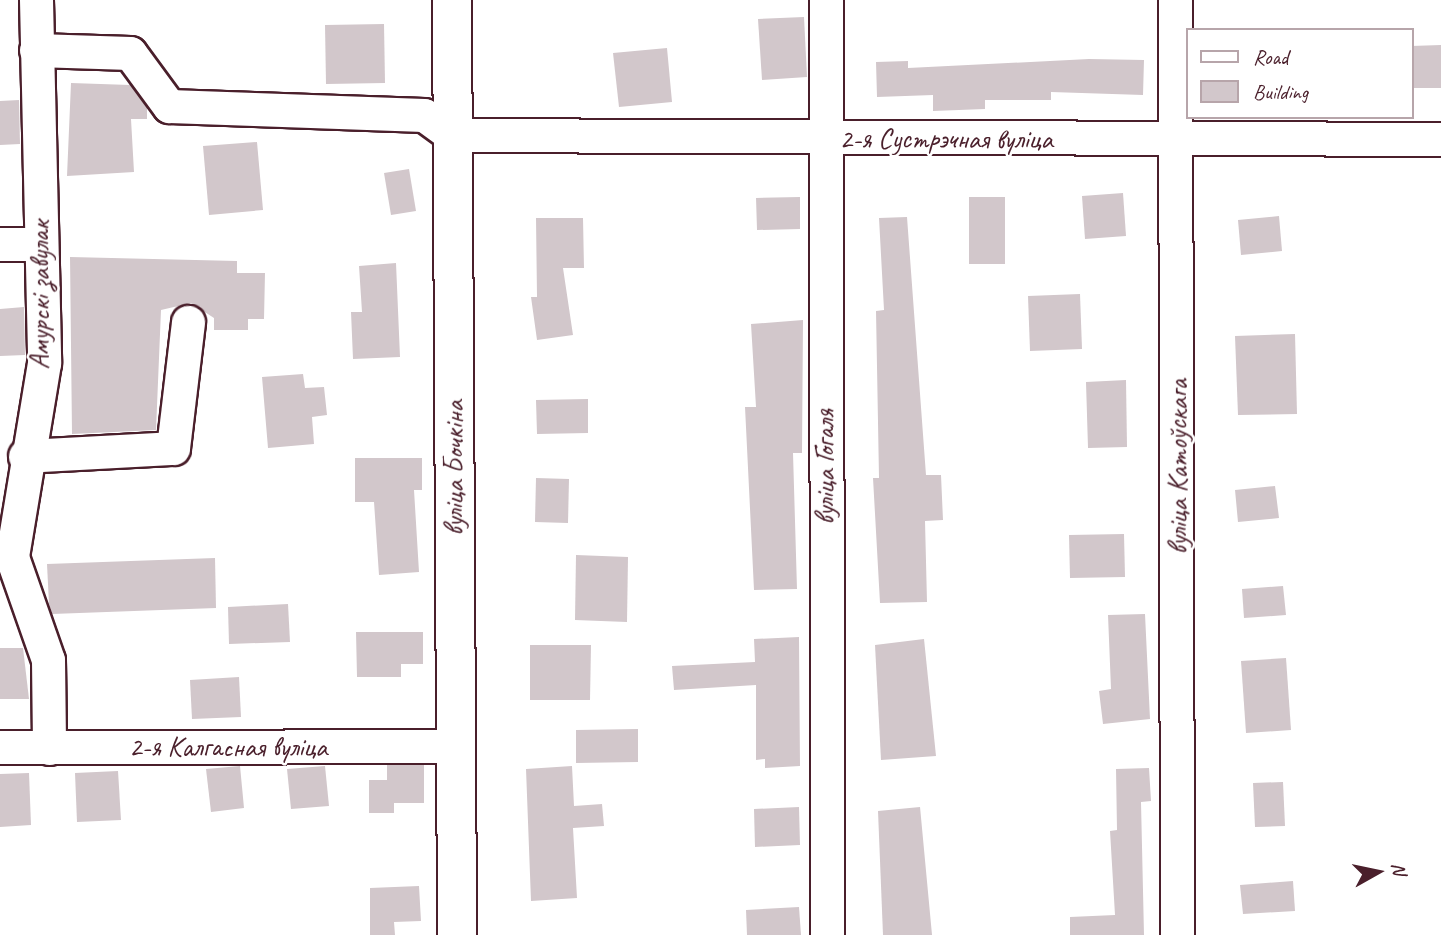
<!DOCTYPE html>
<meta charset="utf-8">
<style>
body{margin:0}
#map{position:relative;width:1441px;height:935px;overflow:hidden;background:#fff;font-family:Caveat,sans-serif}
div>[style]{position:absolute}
.building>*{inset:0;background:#d2c7cb}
.roads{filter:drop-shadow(2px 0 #4a1f2b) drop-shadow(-2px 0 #4a1f2b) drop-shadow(0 2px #4a1f2b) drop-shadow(0 -2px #4a1f2b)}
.minor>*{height:33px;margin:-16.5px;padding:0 16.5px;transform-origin:16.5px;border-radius:16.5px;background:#fff}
.major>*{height:38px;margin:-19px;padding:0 19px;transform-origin:19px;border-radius:19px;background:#fff}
span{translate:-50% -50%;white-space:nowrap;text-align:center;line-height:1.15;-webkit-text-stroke:5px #fff;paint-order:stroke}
.street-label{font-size:28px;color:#4a1f2b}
.legend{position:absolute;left:1186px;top:28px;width:228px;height:91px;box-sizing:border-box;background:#fff;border:2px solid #b7a5aa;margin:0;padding:9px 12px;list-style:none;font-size:21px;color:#4a1f2b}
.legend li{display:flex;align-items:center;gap:14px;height:35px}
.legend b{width:35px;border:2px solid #b7a5aa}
.north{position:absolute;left:1343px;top:837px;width:70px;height:70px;-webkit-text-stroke:5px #fff;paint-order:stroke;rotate:81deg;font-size:19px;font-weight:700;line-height:28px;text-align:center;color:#4a1f2b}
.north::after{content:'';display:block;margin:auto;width:24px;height:32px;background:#4a1f2b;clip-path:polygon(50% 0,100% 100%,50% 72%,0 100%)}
</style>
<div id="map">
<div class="building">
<i style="clip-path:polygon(804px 17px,807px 77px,762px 80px,758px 19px)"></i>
<i style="clip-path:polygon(384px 24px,385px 83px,326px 84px,325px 25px)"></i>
<i style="clip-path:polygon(1441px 45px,1441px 88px,1411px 88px,1411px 46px)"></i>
<i style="clip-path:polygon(667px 48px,672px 102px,619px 107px,613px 53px)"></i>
<i style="clip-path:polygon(1089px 59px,1144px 60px,1143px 95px,1051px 92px,1051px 100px,985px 100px,985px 109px,933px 111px,933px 95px,877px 97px,876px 62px,908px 61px,908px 68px)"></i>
<i style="clip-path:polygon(71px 83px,130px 85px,147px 108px,147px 119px,131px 119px,134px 172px,67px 176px)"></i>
<i style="clip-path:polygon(19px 100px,20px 144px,0 145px,0 101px)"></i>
<i style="clip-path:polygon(257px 142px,263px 210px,209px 215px,203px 146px)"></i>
<i style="clip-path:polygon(409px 169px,416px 211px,391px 215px,384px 173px)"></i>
<i style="clip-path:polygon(1123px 193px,1126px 236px,1085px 239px,1082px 196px)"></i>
<i style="clip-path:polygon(800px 197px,800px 229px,757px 230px,756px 198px)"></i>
<i style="clip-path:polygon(969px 197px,1005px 197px,1005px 264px,969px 264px)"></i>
<i style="clip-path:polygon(1279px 216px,1282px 251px,1241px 255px,1238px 220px)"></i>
<i style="clip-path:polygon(907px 217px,926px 475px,941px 475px,943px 520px,925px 521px,927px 602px,880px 603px,873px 478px,879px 478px,876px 311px,884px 310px,879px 218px)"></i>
<i style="clip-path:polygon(536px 218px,583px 218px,584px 268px,563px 268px,573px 335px,537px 340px,531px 297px,537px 297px)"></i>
<i style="clip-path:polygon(70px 257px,237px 261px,237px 273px,265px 273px,264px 319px,248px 319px,248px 330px,214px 330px,214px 318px,191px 303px,161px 310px,156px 430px,72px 434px)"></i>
<i style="clip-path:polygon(396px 263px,400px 357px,353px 359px,351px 312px,362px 312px,359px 266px)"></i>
<i style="clip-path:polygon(1080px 294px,1082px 349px,1030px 351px,1028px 296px)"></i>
<i style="clip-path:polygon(24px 307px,25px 355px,0 356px,0 309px)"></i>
<i style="clip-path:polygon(803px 320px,802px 453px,793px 453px,797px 589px,754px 590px,745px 407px,756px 407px,751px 324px)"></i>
<i style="clip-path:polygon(1295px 334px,1297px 414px,1238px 415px,1235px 336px)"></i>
<i style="clip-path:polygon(303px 374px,305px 388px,324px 387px,327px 415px,312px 417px,314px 444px,268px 448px,262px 377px)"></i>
<i style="clip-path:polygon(1126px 380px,1127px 447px,1088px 448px,1086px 382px)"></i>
<i style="clip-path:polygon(588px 399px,588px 433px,537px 434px,536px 400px)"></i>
<i style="clip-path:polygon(355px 458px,422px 458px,422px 490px,414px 490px,419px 572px,379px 575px,374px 502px,355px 502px)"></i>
<i style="clip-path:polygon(536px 478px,569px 479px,568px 523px,535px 522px)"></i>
<i style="clip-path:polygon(1275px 486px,1279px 518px,1238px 522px,1235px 490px)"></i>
<i style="clip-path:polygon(1124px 534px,1125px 577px,1070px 578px,1069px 535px)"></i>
<i style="clip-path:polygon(576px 555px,628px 557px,627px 622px,575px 620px)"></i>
<i style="clip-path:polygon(215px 558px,216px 608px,52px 614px,49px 604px,47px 564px)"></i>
<i style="clip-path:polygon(1283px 586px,1286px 615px,1244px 618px,1242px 589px)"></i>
<i style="clip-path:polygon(288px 604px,290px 642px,229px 644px,228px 607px)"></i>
<i style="clip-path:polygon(1145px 614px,1150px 719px,1103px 724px,1099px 691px,1111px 689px,1108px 615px)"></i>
<i style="clip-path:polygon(356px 632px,423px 632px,423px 664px,401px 664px,401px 677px,357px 677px)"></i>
<i style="clip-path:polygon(799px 637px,800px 766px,765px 768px,765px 759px,756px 760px,756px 685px,674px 690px,672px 666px,755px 662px,754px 639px)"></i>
<i style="clip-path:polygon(924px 639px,936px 756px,881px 760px,875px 645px)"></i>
<i style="clip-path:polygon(530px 645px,591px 645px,590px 700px,530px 700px)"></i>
<i style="clip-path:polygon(0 648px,23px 648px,29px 699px,0 699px)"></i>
<i style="clip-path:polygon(1286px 658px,1291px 730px,1246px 733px,1241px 661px)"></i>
<i style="clip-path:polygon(239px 677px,241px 717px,192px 719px,190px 680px)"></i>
<i style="clip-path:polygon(638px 729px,638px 762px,576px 763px,576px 730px)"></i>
<i style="clip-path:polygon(387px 765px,424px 765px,424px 803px,394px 803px,394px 813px,369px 813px,369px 780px,387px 780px)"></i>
<i style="clip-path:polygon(240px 766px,244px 808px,211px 812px,206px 769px)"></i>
<i style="clip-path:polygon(325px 766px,329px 806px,291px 809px,287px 769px)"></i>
<i style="clip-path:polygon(572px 766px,574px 806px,602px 804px,604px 826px,573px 828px,577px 898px,531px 901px,526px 769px)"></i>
<i style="clip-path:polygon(1149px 768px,1151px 801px,1141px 802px,1144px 935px,1070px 935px,1070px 917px,1115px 915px,1110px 831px,1117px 830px,1116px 769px)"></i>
<i style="clip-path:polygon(118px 771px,121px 820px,77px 822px,75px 773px)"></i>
<i style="clip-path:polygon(29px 773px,31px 825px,0 827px,0 774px)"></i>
<i style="clip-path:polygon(1283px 782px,1285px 826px,1255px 827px,1253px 783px)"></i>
<i style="clip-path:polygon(799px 807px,800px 845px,755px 847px,754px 809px)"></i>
<i style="clip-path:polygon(920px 807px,932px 935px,883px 935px,878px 811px)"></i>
<i style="clip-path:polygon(1293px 881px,1295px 911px,1243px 914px,1240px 885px)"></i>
<i style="clip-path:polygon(419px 886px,421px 921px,394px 922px,395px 935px,370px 935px,370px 888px)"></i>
<i style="clip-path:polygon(799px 907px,801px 935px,747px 935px,746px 910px)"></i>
</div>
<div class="roads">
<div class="minor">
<i style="left:36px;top:0;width:363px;rotate:88.7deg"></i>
<i style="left:44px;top:363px;width:197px;rotate:99.4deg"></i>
<i style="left:12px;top:557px;width:109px;rotate:70.7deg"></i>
<i style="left:48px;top:660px;width:88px;rotate:89.3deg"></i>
<i style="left:826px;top:0;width:935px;rotate:89.94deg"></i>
<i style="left:1175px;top:0;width:935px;rotate:89.88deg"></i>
<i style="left:36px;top:50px;width:94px;rotate:1.8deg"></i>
<i style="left:130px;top:53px;width:66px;rotate:53.7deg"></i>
<i style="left:169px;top:106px;width:255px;rotate:2deg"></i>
<i style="left:424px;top:115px;width:34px;rotate:36deg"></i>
<i style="left:452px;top:135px;width:989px;rotate:0.23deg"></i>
<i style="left:0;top:244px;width:41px"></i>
<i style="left:25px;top:456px;width:148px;rotate:-3.1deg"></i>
<i style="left:173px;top:448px;width:127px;rotate:-83.2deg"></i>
<i style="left:0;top:747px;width:456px;rotate:-0.1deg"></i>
</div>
<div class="major">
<i style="left:452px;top:0;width:935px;rotate:89.69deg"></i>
</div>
</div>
<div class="street-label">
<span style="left:946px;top:139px">2-я Сустрэчная вуліца</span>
<span style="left:40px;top:295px;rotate:-90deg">Амурскі завулак</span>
<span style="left:825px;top:467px;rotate:-90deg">вуліца Гогаля</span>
<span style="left:1178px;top:467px;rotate:-90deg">вуліца Катоўскага</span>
<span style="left:454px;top:468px;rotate:-90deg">вуліца Бочкіна</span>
<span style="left:228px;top:747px">2-я Калгасная вуліца</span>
</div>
<ul class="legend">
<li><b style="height:9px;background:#fff"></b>Road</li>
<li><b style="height:19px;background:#d2c7cb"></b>Building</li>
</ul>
<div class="north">N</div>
</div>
